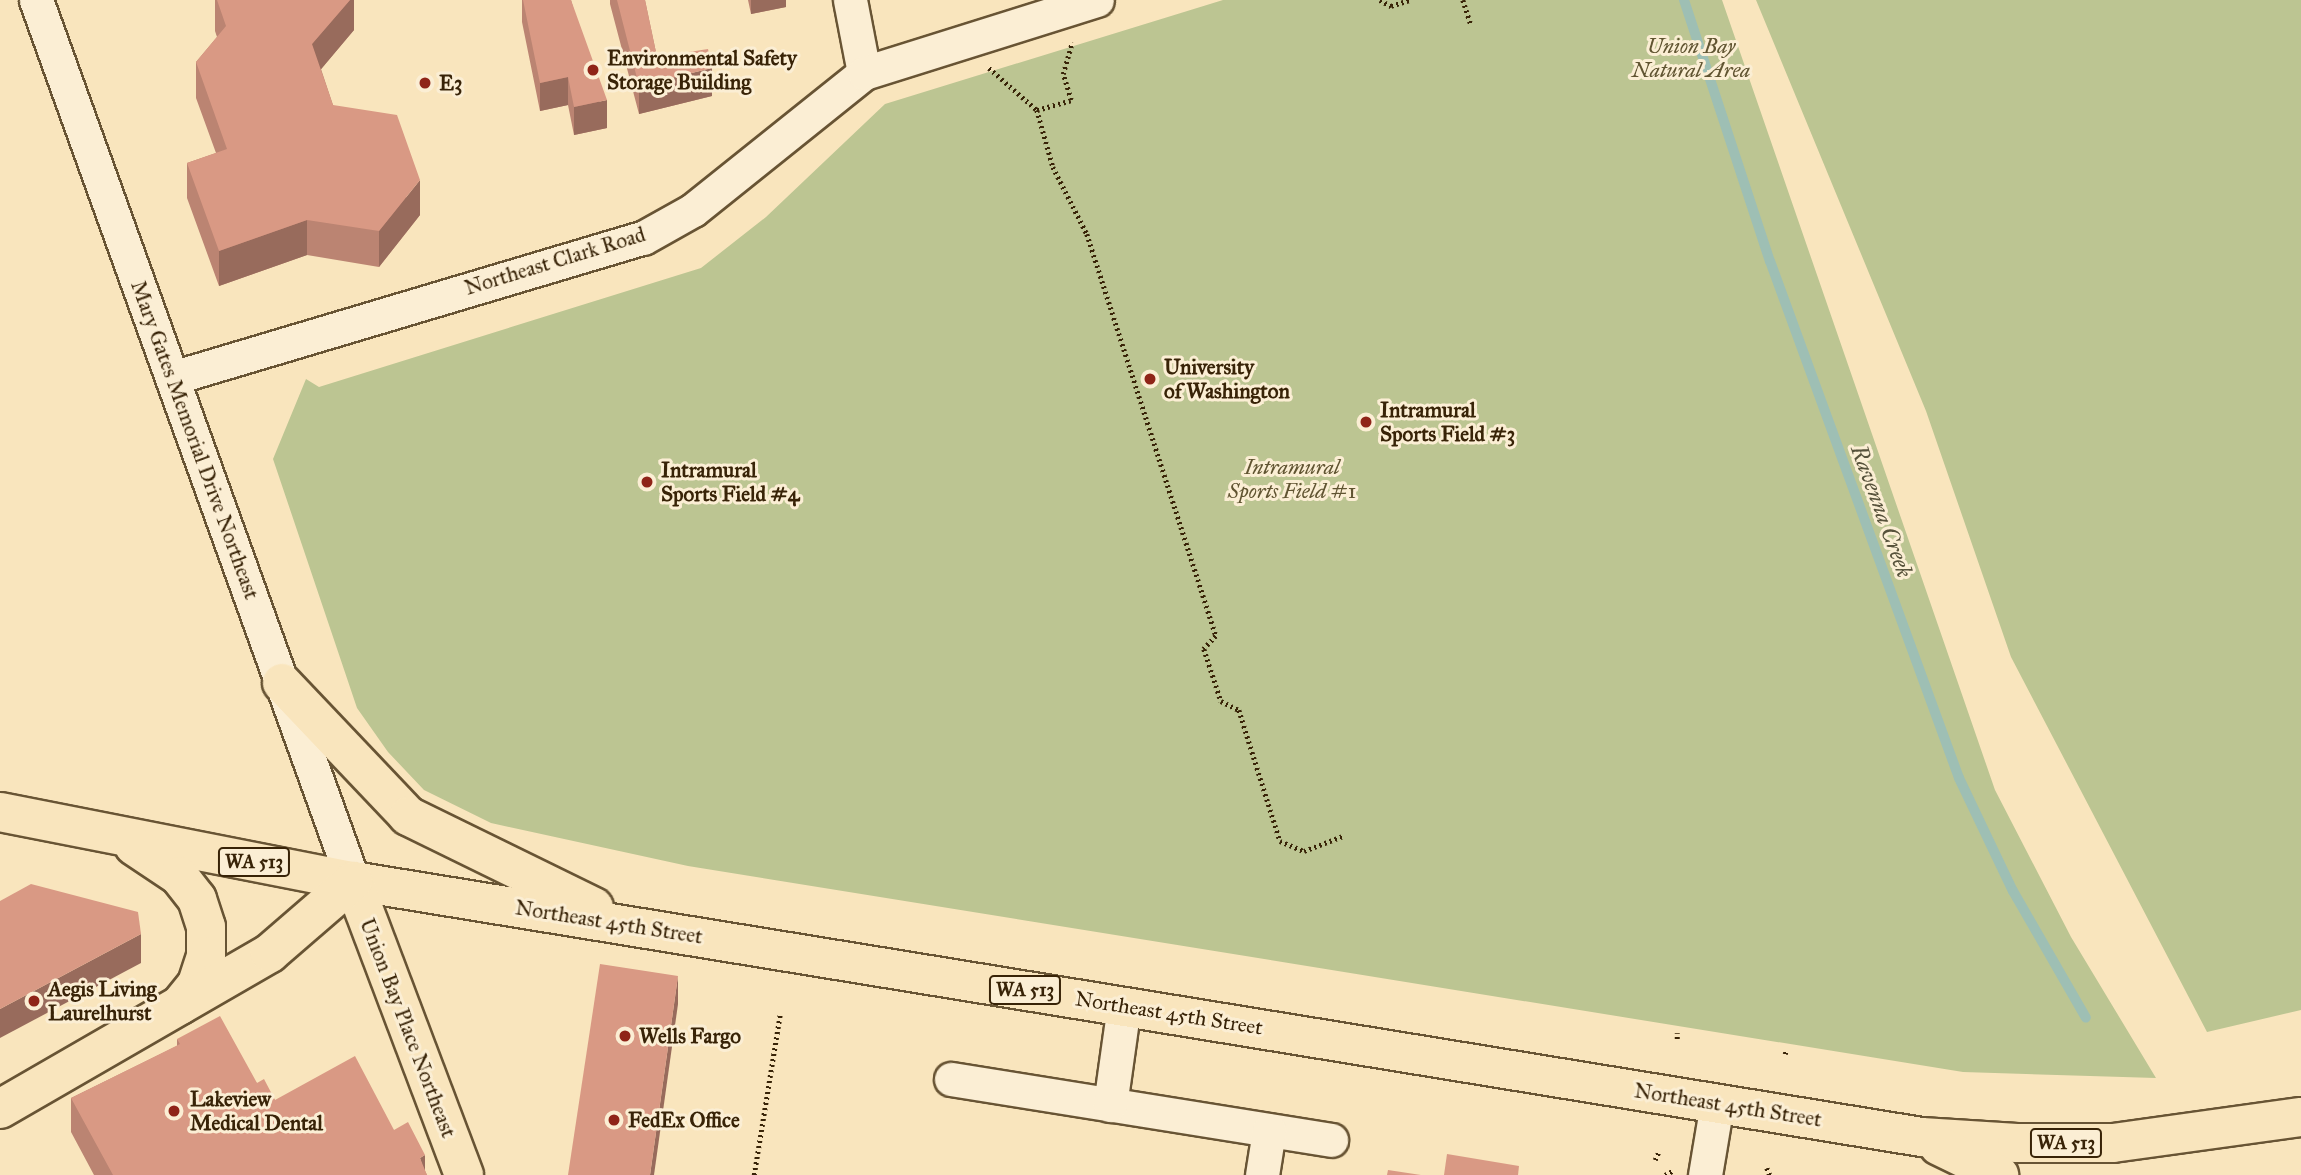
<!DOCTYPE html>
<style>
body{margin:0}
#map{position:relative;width:2301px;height:1175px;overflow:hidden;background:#f9e5bd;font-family:"IM FELL Great Primer",serif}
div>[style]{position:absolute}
.green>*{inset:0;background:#bcc592}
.stream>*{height:10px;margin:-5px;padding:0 5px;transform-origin:5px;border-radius:5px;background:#9ebfb4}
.path>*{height:4.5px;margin-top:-2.25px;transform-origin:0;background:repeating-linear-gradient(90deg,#382307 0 2px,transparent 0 5.5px)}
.roads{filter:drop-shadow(2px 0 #685434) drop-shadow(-2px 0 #685434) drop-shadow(0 2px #685434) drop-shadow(0 -2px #685434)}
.minor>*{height:33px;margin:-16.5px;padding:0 16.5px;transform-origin:16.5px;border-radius:16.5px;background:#fbeed4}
.major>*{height:38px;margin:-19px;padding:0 19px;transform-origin:19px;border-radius:19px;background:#f9e5bd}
.wall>*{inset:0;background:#bb8472}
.shaded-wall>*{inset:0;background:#986b5c}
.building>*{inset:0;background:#d99984}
.dots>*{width:19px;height:19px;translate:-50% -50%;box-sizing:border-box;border:4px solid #fbeed4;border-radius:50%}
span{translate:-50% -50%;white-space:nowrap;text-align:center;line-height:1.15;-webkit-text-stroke:6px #fbeed4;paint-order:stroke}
.shield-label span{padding:2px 5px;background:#fbeed4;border:2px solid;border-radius:5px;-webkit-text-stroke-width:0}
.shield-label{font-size:19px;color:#382307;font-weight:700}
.park-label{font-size:21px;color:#605431;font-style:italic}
.poi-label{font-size:21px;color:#382307;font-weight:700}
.left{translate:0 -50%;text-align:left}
.street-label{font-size:21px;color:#382307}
.water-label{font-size:23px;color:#57523b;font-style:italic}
</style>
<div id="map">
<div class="green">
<i style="clip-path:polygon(1223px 0,1722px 0,1995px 790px,2071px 937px,2156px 1078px,1963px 1072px,688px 866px,491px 823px,424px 790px,388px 752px,357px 708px,273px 459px,306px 379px,319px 387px,701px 268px,766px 217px,885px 104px)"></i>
<i style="clip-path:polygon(1756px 0,2301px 0,2301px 1010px,2207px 1032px,2011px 657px,1926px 411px)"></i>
</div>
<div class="stream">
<i style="left:1684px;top:0;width:275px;rotate:71.8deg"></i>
<i style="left:1770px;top:261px;width:550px;rotate:69.92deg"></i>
<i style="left:1959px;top:778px;width:125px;rotate:64.5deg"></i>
<i style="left:2013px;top:891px;width:146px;rotate:60.1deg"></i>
</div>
<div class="path">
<i style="left:1380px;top:0;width:13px;rotate:29deg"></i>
<i style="left:1391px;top:6px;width:20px;rotate:-18deg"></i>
<i style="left:1463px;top:0;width:25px;rotate:72deg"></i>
<i style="left:989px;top:68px;width:64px;rotate:41.2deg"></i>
<i style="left:1037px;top:110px;width:35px;rotate:-16deg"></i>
<i style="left:1071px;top:100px;width:27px;rotate:-107deg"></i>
<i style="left:1063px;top:74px;width:33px;rotate:-74deg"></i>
<i style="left:1037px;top:110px;width:59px;rotate:74.3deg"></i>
<i style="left:1053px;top:167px;width:75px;rotate:63.1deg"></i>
<i style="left:1087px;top:234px;width:422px;rotate:72.2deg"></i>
<i style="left:1216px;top:636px;width:18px;rotate:133deg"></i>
<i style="left:1204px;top:649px;width:55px;rotate:71.9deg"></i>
<i style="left:1221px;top:701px;width:20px;rotate:27deg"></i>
<i style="left:1239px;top:710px;width:137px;rotate:72.6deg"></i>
<i style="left:1280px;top:841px;width:26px;rotate:23deg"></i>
<i style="left:1304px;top:851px;width:42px;rotate:-21deg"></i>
<i style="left:1677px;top:1039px;width:6px;rotate:-90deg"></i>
<i style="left:1785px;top:1054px;width:4px;rotate:-76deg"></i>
<i style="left:1655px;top:1160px;width:10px;rotate:-66deg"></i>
<i style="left:1767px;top:1168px;width:8px;rotate:67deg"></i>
<i style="left:754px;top:1175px;width:163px;rotate:-80.8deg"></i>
<i style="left:1665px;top:1175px;width:10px;rotate:-29deg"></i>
</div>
<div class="roads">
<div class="minor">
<i style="left:36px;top:0;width:936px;rotate:70.21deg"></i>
<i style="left:850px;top:0;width:74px;rotate:79.1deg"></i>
<i style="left:172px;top:378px;width:491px;rotate:-16.6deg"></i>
<i style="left:643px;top:238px;width:57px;rotate:-29.2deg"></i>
<i style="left:693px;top:210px;width:219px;rotate:-38.7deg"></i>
<i style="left:864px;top:73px;width:244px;rotate:-17.4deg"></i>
<i style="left:951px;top:1079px;width:385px;rotate:9.1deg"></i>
<i style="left:1110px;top:1105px;width:100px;rotate:-82deg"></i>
<i style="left:1262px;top:1175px;width:45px;rotate:-81deg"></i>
<i style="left:1705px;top:1175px;width:73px;rotate:-80.5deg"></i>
</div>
<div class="major">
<i style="left:282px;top:683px;width:183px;rotate:46.5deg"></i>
<i style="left:408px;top:816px;width:207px;rotate:26.1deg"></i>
<i style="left:0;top:812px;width:360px;rotate:11.1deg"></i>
<i style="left:353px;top:881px;width:1590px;rotate:9.27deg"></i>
<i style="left:1922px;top:1137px;width:95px;rotate:3.6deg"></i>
<i style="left:2017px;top:1143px;width:96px"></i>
<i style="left:2113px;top:1143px;width:190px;rotate:-7.9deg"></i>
<i style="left:134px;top:846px;width:54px;rotate:33.7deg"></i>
<i style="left:179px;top:876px;width:29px;rotate:52deg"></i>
<i style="left:197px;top:899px;width:29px;rotate:72deg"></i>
<i style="left:206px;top:927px;width:29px;rotate:90deg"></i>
<i style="left:206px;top:956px;width:29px;rotate:108deg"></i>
<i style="left:197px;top:984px;width:27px;rotate:129deg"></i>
<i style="left:353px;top:881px;width:314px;rotate:69.3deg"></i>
<i style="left:0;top:1109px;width:312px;rotate:-30deg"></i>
<i style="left:270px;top:953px;width:110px;rotate:-40.9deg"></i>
<i style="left:1939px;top:1146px;width:67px;rotate:25.8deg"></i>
</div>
</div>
<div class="wall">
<i style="clip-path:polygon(215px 0,354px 0,354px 30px,321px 69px,333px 105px,420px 215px,379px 267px,307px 255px,219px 286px,187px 198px,187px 163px,216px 153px,196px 98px,196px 62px,217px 37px,215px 31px)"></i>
<i style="clip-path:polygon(522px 0,571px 0,607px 128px,574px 135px,568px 105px,540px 111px,522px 22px)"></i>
<i style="clip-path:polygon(610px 0,645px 0,657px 57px,712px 96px,639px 114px,610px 4px)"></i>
<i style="clip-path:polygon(748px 0,786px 0,786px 7px,751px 14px)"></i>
<i style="clip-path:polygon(177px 1039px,257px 1083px,275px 1100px,394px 1130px,425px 1171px,427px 1175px,94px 1175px,71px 1132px,71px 1098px,177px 1046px)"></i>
</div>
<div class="shaded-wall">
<i style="clip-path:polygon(350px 0,354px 0,354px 30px,312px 80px,312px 44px)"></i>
<i style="clip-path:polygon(751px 0,786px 0,786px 7px,751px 14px)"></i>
<i style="clip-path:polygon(712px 68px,712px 96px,639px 114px,639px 86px)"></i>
<i style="clip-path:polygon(568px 77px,568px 105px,540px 111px,540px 83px)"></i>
<i style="clip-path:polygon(607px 100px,607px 128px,574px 135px,574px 107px)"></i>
<i style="clip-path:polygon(420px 180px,420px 215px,379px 267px,379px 231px)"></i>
<i style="clip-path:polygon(307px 220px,307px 255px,219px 286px,219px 251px)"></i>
<i style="clip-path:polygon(141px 934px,141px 963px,0 1038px,0 1009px)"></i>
<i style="clip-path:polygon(678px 976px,678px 1004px,654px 1175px,650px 1175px)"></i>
<i style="clip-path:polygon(425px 1155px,425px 1175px,420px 1158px)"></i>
</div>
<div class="building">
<i style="clip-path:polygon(217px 0,350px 0,312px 44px,333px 105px,397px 115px,420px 180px,379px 231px,307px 220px,219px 251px,187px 163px,227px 149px,196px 62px,226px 26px)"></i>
<i style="clip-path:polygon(523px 0,571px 0,607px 100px,574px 107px,568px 77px,540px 83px)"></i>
<i style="clip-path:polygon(617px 0,645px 0,657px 57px,708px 49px,712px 68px,639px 86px)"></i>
<i style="clip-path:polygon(31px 884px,138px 912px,141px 934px,0 1009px,0 901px)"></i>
<i style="clip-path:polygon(600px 964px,678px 976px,650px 1175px,568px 1175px)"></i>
<i style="clip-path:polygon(220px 1016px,257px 1083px,264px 1079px,275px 1100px,355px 1056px,394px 1130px,408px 1122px,425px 1155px,420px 1158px,427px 1175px,113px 1175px,71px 1098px,180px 1044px,177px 1039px)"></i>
<i style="clip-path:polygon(1447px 1154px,1519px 1166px,1518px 1175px,1444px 1175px)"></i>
<i style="clip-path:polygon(1388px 1170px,1421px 1175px,1387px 1175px)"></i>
</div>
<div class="dots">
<i style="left:593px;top:70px;background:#8f2418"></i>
<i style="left:425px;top:83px;background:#8f2418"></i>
<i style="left:1150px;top:379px;background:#8f2418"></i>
<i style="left:1366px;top:422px;background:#8f2418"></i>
<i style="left:647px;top:482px;background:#8f2418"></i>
<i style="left:34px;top:1001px;background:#8f2418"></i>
<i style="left:625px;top:1036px;background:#8f2418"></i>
<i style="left:174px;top:1111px;background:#8f2418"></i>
<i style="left:614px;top:1120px;background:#8f2418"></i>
</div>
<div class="shield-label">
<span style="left:254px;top:862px">WA 513</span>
<span style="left:1025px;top:990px">WA 513</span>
<span style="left:2066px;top:1143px">WA 513</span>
</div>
<div class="park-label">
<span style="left:1691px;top:58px">Union Bay<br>Natural Area</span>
<span style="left:1292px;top:479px">Intramural<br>Sports Field #1</span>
</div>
<div class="poi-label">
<span class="left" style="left:607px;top:70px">Environmental Safety<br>Storage Building</span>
<span class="left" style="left:439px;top:83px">E3</span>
<span class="left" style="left:1164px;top:379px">University<br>of Washington</span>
<span class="left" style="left:1380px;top:422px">Intramural<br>Sports Field #3</span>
<span class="left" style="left:661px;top:482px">Intramural<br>Sports Field #4</span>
<span class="left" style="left:48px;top:1001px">Aegis Living<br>Laurelhurst</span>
<span class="left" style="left:639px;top:1036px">Wells Fargo</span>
<span class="left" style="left:190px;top:1111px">Lakeview<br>Medical Dental</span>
<span class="left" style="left:628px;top:1120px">FedEx Office</span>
</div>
<div class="street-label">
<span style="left:555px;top:261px;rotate:-17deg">Northeast Clark Road</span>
<span style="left:195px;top:440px;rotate:70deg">Mary Gates Memorial Drive Northeast</span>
<span style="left:609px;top:922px;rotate:9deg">Northeast 45th Street</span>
<span style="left:1169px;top:1013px;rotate:9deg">Northeast 45th Street</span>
<span style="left:408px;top:1028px;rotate:69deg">Union Bay Place Northeast</span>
<span style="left:1728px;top:1105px;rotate:9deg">Northeast 45th Street</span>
</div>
<div class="water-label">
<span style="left:1882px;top:511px;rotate:70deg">Ravenna Creek</span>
</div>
</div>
